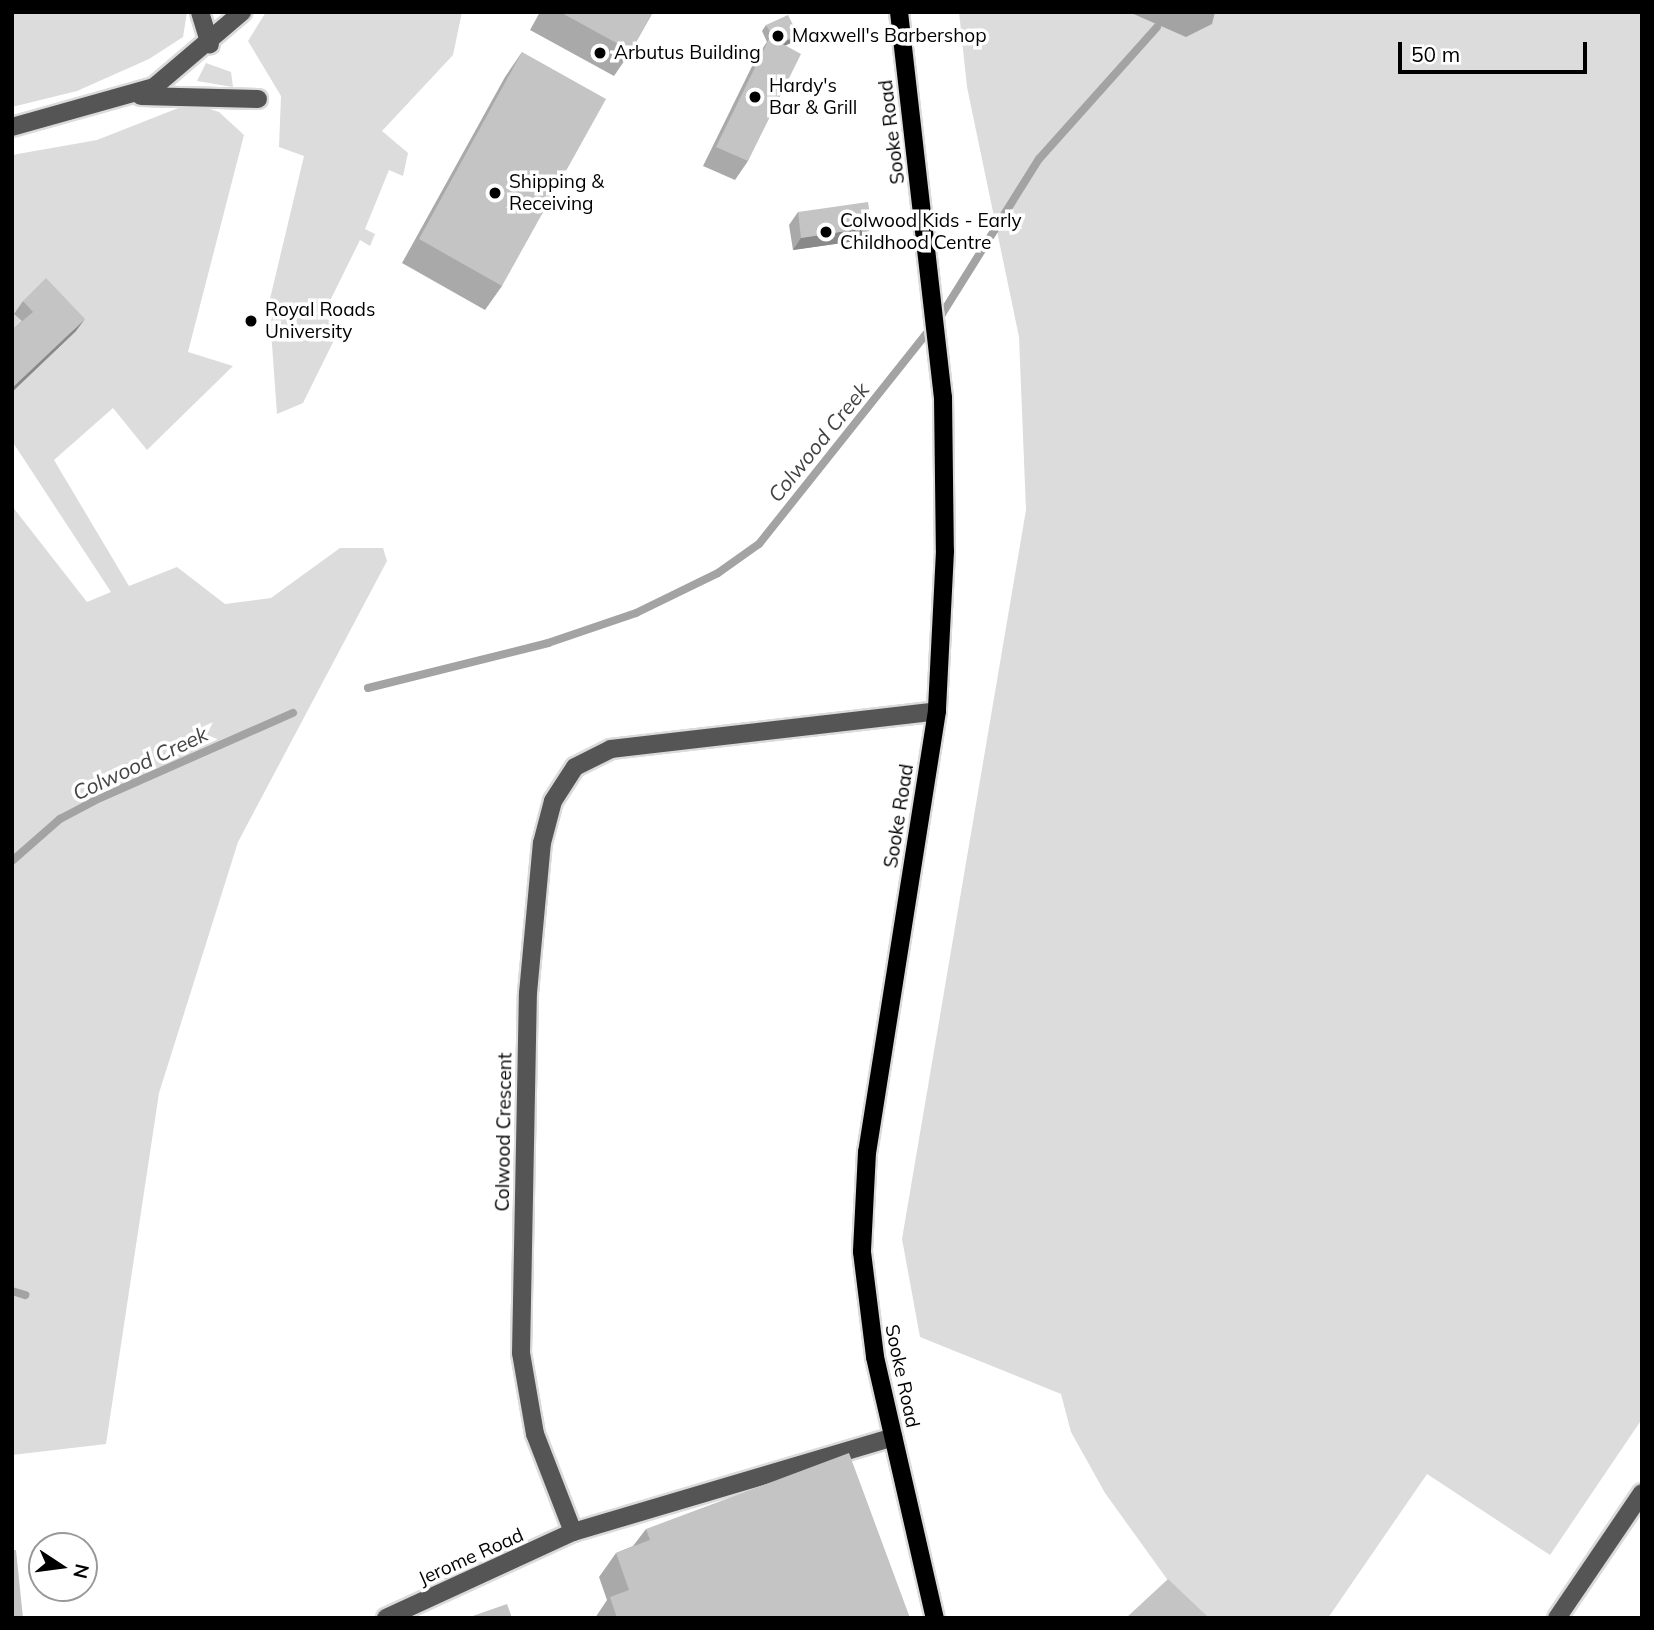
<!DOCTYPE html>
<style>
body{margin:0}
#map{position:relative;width:1654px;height:1630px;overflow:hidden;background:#fff;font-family:Mulish,sans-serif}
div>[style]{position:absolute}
.green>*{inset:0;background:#dcdcdc}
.water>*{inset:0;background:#a3a3a3}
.stream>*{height:8px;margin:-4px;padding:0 4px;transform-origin:4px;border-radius:4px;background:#a3a3a3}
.roads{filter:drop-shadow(2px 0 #dbdbdb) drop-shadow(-2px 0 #dbdbdb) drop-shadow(0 2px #dbdbdb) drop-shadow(0 -2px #dbdbdb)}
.minor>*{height:18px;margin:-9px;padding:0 9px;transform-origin:9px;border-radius:9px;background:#555}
.major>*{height:18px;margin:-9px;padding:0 9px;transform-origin:9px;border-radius:9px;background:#000}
.wall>*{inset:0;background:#a9a9a9}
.shaded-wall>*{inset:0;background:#898989}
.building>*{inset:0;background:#c4c4c4}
.dots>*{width:19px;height:19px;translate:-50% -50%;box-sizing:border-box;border:4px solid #fff;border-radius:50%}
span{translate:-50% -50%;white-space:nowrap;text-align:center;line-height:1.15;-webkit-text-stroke:7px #fff;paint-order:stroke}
.poi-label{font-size:19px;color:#000}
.left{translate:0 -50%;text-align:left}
.street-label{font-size:19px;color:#000}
.water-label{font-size:21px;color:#444;font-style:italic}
.frame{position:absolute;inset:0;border:14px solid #000;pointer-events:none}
.north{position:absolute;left:28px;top:1532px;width:70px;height:70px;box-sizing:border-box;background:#fff;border:2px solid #999;border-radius:50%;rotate:103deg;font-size:19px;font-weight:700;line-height:28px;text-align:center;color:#000}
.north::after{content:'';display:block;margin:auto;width:24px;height:32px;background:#000;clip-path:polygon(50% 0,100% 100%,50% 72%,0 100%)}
.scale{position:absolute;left:1398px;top:42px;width:189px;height:32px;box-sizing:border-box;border:4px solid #000;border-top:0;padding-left:9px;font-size:21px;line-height:24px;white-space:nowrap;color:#000;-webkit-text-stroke:5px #fff;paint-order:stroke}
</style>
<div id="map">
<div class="green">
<i style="clip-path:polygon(12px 12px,187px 12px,183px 37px,149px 59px,77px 91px,12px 107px)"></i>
<i style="clip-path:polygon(266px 12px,462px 12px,453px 55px,382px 131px,408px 153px,403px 176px,389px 170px,365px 229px,375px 234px,370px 246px,360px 240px,322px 317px,341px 326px,303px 403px,277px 414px,269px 303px,304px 156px,279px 147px,281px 96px,248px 41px)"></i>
<i style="clip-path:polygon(959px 12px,1642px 12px,1642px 1419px,1550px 1555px,1427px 1474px,1328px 1618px,1195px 1618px,1105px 1493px,1071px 1432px,1061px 1394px,920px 1337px,902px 1239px,1026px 510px,1019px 337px,967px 87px)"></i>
<i style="clip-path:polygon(206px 63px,231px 72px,233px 87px,197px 81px)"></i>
<i style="clip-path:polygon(191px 103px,219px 112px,244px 135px,188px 352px,233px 366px,147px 450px,113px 408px,54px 460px,129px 586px,177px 567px,225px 604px,271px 598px,340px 548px,383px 548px,387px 561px,238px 842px,159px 1093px,106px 1444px,12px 1455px,12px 506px,87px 602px,111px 592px,12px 441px,12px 155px,97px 140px)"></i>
</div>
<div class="water">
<i style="clip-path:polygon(1129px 12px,1215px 12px,1212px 24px,1186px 37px)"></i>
</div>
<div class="stream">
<i style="left:368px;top:688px;width:186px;rotate:-14deg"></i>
<i style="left:548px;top:643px;width:93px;rotate:-18.8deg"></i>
<i style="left:636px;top:613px;width:91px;rotate:-26deg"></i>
<i style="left:718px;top:573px;width:50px;rotate:-35.3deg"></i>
<i style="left:759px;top:544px;width:294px;rotate:-51.5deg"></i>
<i style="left:942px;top:314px;width:183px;rotate:-58deg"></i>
<i style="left:1039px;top:159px;width:177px;rotate:-48.2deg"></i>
<i style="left:12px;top:861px;width:64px;rotate:-41.2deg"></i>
<i style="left:60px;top:819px;width:45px;rotate:-27.7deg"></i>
<i style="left:100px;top:798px;width:211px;rotate:-23.8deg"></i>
<i style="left:12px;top:1291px;width:14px;rotate:17deg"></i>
</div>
<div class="roads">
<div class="minor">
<i style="left:200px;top:12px;width:34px;rotate:73deg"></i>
<i style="left:141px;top:96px;width:117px;rotate:1.5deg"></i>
<i style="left:12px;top:127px;width:148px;rotate:-15.7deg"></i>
<i style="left:154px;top:87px;width:116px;rotate:-40.4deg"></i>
<i style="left:573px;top:1532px;width:105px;rotate:-111.2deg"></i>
<i style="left:535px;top:1434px;width:82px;rotate:-99.8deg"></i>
<i style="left:521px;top:1353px;width:360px;rotate:-88.9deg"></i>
<i style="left:528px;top:993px;width:151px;rotate:-84.7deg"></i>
<i style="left:542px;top:843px;width:43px;rotate:-75.3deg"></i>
<i style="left:553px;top:801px;width:40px;rotate:-57.1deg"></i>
<i style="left:575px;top:767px;width:40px;rotate:-26.6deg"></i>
<i style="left:611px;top:749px;width:328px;rotate:-6.6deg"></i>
<i style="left:386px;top:1618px;width:206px;rotate:-24.7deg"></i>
<i style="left:573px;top:1532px;width:334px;rotate:-16.5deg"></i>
<i style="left:1557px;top:1618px;width:151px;rotate:-55.8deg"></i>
</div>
<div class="major">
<i style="left:899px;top:12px;width:388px;rotate:83.5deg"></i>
<i style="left:943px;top:397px;width:154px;rotate:89.3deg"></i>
<i style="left:945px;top:551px;width:160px;rotate:92.9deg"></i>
<i style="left:937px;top:711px;width:447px;rotate:99deg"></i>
<i style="left:867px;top:1152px;width:100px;rotate:92.9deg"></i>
<i style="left:862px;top:1252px;width:106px;rotate:82.9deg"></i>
<i style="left:875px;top:1357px;width:268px;rotate:77.1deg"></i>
</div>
</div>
<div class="wall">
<i style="clip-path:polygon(540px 12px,653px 12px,631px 51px,614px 76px,530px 30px)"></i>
<i style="clip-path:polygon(766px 25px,793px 42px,785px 45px,748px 161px,735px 180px,703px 166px,757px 56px,767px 42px,762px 31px)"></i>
<i style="clip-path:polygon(522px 52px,502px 286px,485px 310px,402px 263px,505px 77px)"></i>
<i style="clip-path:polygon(798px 212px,863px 240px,793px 250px,789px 225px)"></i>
<i style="clip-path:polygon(23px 301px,76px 331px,12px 392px,12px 330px,22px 321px,14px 314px)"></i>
<i style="clip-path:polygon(646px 1529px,910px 1618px,595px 1618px,607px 1600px,599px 1577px,616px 1553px,633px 1546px)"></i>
</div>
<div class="shaded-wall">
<i style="clip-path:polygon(798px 35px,793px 42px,772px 52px,777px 45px)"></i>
<i style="clip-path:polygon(872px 227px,863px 240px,793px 250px,801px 238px)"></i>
<i style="clip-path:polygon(85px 319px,76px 331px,12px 392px,12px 388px)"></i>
</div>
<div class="building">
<i style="clip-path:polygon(560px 12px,653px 12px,631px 51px)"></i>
<i style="clip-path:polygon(788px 15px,798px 35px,781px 43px,774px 39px,766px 25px)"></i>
<i style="clip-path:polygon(770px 37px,801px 54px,748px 161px,716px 147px)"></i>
<i style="clip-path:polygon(522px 52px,606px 99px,502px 286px,419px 239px)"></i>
<i style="clip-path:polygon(868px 202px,872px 227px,801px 238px,798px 212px)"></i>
<i style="clip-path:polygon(46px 278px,85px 319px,12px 388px,12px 330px,33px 312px,23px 301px)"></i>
<i style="clip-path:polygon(849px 1453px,910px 1618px,617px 1618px,610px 1597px,629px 1590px,616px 1553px,650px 1540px,646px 1529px)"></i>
<i style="clip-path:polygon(12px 1550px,16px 1550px,23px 1618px,12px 1618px)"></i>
<i style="clip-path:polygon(1168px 1579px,1209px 1618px,1126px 1618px)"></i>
<i style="clip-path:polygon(507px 1604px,512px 1618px,467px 1618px)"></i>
</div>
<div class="dots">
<i style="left:778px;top:36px;background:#000"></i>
<i style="left:600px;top:53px;background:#000"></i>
<i style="left:755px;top:97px;background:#000"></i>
<i style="left:495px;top:193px;background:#000"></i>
<i style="left:826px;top:232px;background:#000"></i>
<i style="left:251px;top:321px;background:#000"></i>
</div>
<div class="poi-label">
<span class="left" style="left:792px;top:36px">Maxwell's Barbershop</span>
<span class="left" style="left:614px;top:53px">Arbutus Building</span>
<span class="left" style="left:769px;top:97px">Hardy's<br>Bar &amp; Grill</span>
<span class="left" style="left:509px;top:193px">Shipping &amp;<br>Receiving</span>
<span class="left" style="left:840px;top:232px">Colwood Kids - Early<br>Childhood Centre</span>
<span class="left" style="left:265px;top:321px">Royal Roads<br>University</span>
</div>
<div class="street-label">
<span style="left:892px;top:132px;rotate:-97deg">Sooke Road</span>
<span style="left:899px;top:816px;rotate:-81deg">Sooke Road</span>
<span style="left:504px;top:1132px;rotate:-89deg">Colwood Crescent</span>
<span style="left:902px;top:1376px;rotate:78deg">Sooke Road</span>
<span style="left:471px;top:1557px;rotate:-24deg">Jerome Road</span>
</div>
<div class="water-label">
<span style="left:818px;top:442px;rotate:-51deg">Colwood Creek</span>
<span style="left:140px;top:763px;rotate:-25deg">Colwood Creek</span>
</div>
<div class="frame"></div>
<div class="north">N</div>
<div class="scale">50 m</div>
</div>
